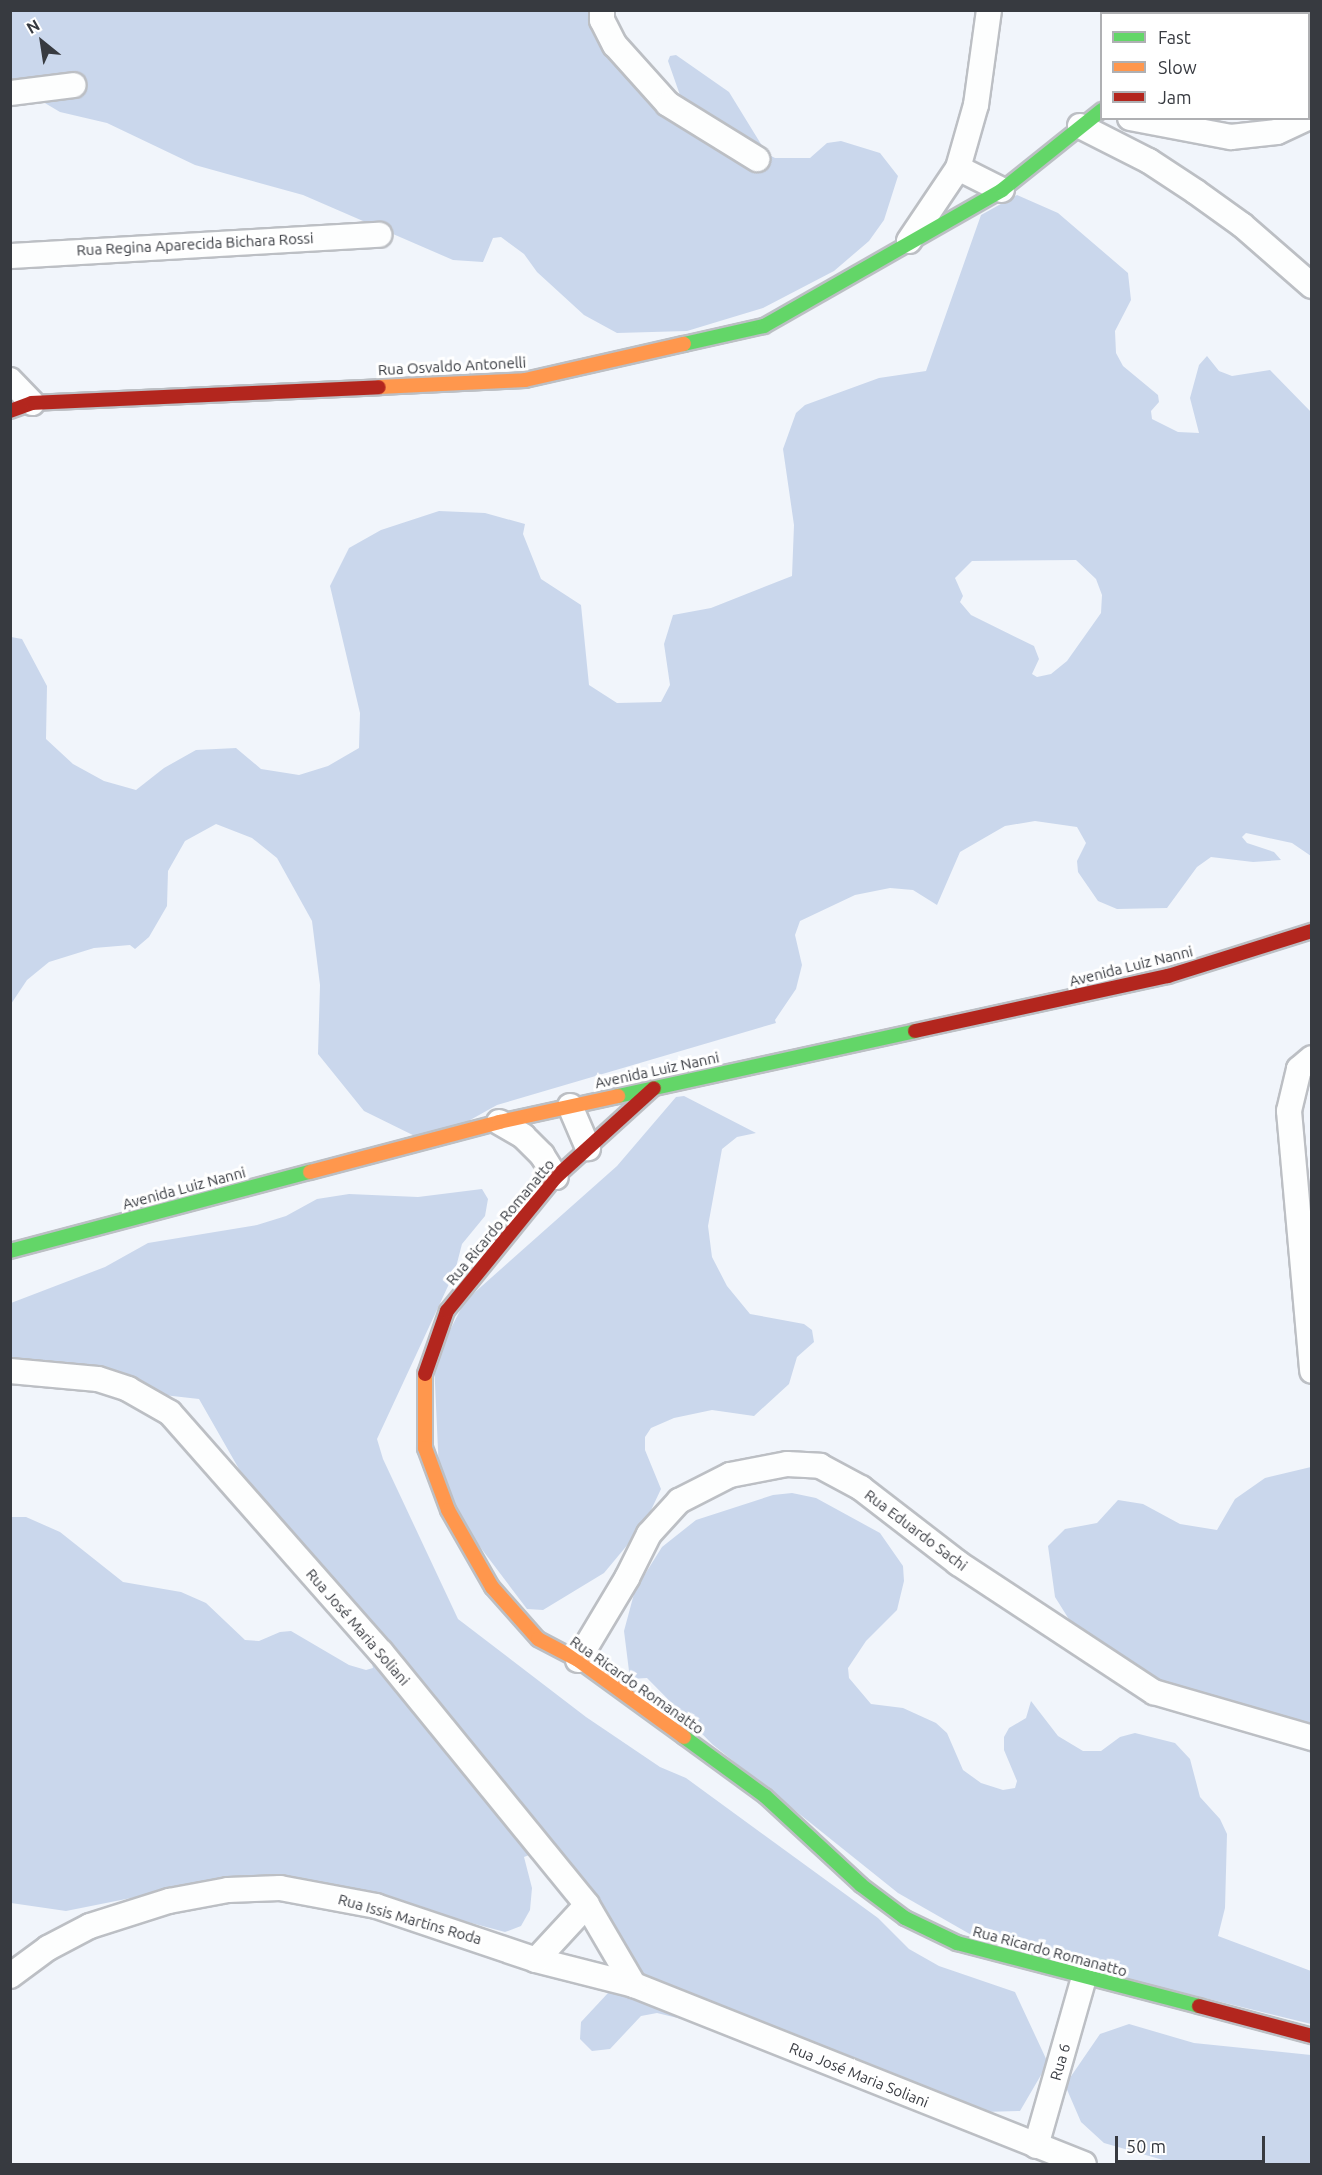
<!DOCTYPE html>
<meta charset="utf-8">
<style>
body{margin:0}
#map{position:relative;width:1322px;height:2175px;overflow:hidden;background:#f1f5fb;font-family:Ubuntu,sans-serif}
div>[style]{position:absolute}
.forest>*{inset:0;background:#cad7ec}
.roads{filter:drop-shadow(2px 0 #bcbfc4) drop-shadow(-2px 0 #bcbfc4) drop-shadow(0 2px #bcbfc4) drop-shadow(0 -2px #bcbfc4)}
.street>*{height:24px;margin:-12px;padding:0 12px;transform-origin:12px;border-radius:12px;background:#fdfefe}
.fast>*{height:14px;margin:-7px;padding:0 7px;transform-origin:7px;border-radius:7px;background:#63d668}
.slow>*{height:14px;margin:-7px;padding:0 7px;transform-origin:7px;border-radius:7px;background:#ff974d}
.jam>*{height:14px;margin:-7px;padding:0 7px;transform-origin:7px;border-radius:7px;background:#b3261e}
span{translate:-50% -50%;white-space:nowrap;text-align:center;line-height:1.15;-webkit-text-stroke:6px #fff;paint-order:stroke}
.street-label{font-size:15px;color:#373a40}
.frame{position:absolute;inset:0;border:12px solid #373a40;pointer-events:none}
.legend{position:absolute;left:1100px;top:12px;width:210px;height:108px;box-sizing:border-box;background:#fff;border:2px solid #afb0b3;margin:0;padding:8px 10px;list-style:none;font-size:18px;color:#373a40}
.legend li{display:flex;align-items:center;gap:12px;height:30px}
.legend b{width:30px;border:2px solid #afb0b3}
.north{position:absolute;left:12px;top:12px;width:60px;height:60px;-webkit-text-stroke:4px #fff;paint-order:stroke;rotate:330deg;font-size:16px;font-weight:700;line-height:24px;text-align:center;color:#373a40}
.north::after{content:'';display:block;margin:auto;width:21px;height:27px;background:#373a40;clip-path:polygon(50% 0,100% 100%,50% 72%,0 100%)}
.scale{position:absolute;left:1115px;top:2136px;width:150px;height:27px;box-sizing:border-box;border:3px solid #373a40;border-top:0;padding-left:8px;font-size:18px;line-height:21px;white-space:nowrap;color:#373a40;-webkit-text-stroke:4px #fff;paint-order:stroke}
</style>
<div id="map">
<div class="forest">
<i style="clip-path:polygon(11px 11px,610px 11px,627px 46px,668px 94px,681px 98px,668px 61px,670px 56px,676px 55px,729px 92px,767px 154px,775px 158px,810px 158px,827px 143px,841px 141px,880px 153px,898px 176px,884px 220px,869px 241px,834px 271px,763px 308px,687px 331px,617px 333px,584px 315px,537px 272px,524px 254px,501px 237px,493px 238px,483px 262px,453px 260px,303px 195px,195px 165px,107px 123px,60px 112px,11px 83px)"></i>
<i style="clip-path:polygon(evenodd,1017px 195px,1058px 213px,1128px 273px,1131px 300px,1115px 331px,1116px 353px,1123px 366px,1158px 395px,1159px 402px,1151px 411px,1152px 419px,1178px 432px,1199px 433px,1190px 398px,1199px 365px,1207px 356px,1219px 371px,1232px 376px,1270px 370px,1311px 412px,1311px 856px,1292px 843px,1246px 833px,1242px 837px,1247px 843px,1274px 852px,1281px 860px,1253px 862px,1211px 857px,1197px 867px,1167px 908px,1117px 909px,1098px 901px,1078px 872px,1077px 861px,1086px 843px,1077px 827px,1035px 821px,1005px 826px,960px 852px,937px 905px,913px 890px,890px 888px,855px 895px,800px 921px,795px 935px,802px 965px,796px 989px,775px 1020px,776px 1023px,497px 1105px,429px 1143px,364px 1111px,318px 1054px,320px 985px,312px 921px,277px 858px,252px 838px,216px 824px,185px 841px,168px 871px,167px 906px,149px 937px,135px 949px,130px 945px,94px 948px,49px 962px,27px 980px,11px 1004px,11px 637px,22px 639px,47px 686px,46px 739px,73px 764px,104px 781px,136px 790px,164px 768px,196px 750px,236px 748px,261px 769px,299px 775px,328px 766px,359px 748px,360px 713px,330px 586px,349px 548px,381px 530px,439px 511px,485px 513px,525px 524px,523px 534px,541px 579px,581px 605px,589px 685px,617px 703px,661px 702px,670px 685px,664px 644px,673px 615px,711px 608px,792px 576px,794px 525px,783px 449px,796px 413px,805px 405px,879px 378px,926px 371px,981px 215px,1017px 195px,1076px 560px,1096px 579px,1102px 595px,1101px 613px,1067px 661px,1051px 674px,1037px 677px,1032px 674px,1039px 659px,1034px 646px,971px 615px,960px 602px,963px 596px,955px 578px,972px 561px,1076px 560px)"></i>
<i style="clip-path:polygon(684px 1096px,756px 1133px,737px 1137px,722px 1149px,708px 1226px,712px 1257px,727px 1286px,750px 1314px,804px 1324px,812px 1330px,814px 1342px,797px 1357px,789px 1384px,754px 1416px,712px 1410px,674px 1418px,651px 1428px,645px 1437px,645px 1450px,661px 1489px,644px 1525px,604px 1573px,543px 1610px,527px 1609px,440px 1494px,434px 1361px,465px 1301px,617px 1166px,676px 1097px)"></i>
<i style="clip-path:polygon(482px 1189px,488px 1199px,485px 1216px,462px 1244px,455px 1271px,377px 1439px,383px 1459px,458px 1619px,586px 1717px,660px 1767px,686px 1778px,878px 1918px,909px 1949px,939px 1966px,1015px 1992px,1048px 2063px,1020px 2111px,983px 2112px,801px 2048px,657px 2013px,641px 2016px,610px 2049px,592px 2051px,580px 2039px,581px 2022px,608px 1993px,611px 1974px,589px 1924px,552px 1875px,529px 1855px,524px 1857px,532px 1888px,530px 1910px,521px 1926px,505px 1932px,359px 1893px,186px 1887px,66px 1911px,11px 1903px,10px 1517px,26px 1517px,60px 1532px,123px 1582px,181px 1592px,206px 1603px,245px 1640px,259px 1641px,280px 1632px,291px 1631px,349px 1665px,366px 1670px,373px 1668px,370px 1654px,267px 1518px,199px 1399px,128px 1391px,99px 1394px,42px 1374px,11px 1368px,11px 1303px,105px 1267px,148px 1243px,257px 1225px,286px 1216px,317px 1199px,349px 1194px,418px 1197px)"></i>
<i style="clip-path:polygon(1311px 1467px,1311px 1753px,1092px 1656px,1055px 1597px,1048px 1546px,1065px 1529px,1097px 1523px,1118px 1500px,1143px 1504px,1180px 1524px,1217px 1530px,1235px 1499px,1265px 1478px)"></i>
<i style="clip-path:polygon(792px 1493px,816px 1498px,880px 1533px,903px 1566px,904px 1581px,897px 1610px,866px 1641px,848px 1668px,849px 1678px,871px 1704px,903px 1708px,936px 1723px,947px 1733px,963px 1770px,981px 1783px,1003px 1790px,1015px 1788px,1017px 1781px,1004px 1750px,1004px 1737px,1009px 1728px,1026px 1718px,1031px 1701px,1058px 1736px,1083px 1751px,1101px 1751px,1120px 1737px,1135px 1733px,1175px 1743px,1190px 1759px,1200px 1797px,1220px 1819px,1227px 1834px,1225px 1908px,1218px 1936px,1311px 1971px,1311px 2024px,989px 1945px,898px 1893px,712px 1744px,647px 1678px,630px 1679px,624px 1631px,635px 1590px,662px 1547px,696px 1520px,773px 1495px)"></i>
<i style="clip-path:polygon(1129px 2024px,1194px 2043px,1311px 2055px,1311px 2164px,1177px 2164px,1104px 2143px,1081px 2122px,1065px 2085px,1100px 2034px)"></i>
</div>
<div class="roads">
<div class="street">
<i style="left:602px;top:10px;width:10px;rotate:90deg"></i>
<i style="left:602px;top:20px;width:28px;rotate:63deg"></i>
<i style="left:615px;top:45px;width:79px;rotate:48.1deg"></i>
<i style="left:668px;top:104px;width:105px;rotate:31.7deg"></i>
<i style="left:1212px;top:14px;width:5px;rotate:-53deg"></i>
<i style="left:10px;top:93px;width:64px;rotate:-7.1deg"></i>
<i style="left:1130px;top:118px;width:103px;rotate:10.7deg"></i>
<i style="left:1231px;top:137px;width:46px;rotate:-6.2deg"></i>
<i style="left:1277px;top:132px;width:33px;rotate:-25deg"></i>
<i style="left:1080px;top:126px;width:77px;rotate:26.9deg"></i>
<i style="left:1149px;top:161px;width:56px;rotate:33.4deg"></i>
<i style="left:1196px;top:192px;width:57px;rotate:35.7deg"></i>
<i style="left:1242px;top:225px;width:93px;rotate:41.1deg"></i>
<i style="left:958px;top:168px;width:49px;rotate:26.6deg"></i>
<i style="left:909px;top:241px;width:88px;rotate:-56.1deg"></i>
<i style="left:958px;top:168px;width:66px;rotate:-74.1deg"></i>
<i style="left:976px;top:105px;width:96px;rotate:-82.2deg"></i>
<i style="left:10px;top:256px;width:370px;rotate:-3.3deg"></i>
<i style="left:10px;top:380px;width:32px;rotate:46deg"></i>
<i style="left:1312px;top:1058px;width:17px;rotate:140deg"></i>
<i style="left:1299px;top:1069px;width:43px;rotate:103.4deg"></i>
<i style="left:1289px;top:1111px;width:261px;rotate:84.9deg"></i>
<i style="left:570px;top:1106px;width:46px;rotate:66.8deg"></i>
<i style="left:499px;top:1122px;width:28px;rotate:30deg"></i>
<i style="left:523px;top:1136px;width:27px;rotate:45deg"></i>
<i style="left:542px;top:1155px;width:26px;rotate:58deg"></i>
<i style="left:10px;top:1371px;width:88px;rotate:5.2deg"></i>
<i style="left:98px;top:1379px;width:32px;rotate:18deg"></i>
<i style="left:128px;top:1389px;width:48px;rotate:29.7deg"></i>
<i style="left:170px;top:1413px;width:319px;rotate:48.6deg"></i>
<i style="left:381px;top:1652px;width:326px;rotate:50.8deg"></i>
<i style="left:587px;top:1905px;width:93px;rotate:59.6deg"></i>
<i style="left:634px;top:1985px;width:484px;rotate:21.7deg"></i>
<i style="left:578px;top:1660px;width:96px;rotate:-59.1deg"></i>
<i style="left:627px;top:1578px;width:49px;rotate:-63.4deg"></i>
<i style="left:649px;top:1534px;width:45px;rotate:-47.7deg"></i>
<i style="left:679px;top:1501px;width:57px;rotate:-27deg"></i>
<i style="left:730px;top:1475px;width:58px;rotate:-10.9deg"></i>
<i style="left:787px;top:1464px;width:33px;rotate:3deg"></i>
<i style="left:820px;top:1466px;width:47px;rotate:28.2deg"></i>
<i style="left:861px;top:1488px;width:123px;rotate:37.7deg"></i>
<i style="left:958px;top:1563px;width:235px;rotate:33.4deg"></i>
<i style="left:1154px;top:1692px;width:165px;rotate:16.2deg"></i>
<i style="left:536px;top:1960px;width:101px;rotate:14.3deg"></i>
<i style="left:10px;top:1976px;width:47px;rotate:-36.4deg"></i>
<i style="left:48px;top:1948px;width:47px;rotate:-27.6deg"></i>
<i style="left:90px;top:1926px;width:83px;rotate:-17.6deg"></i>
<i style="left:169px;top:1901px;width:60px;rotate:-10.6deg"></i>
<i style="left:228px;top:1890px;width:52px;rotate:-2.2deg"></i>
<i style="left:280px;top:1888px;width:98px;rotate:10.6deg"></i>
<i style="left:376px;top:1906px;width:169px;rotate:18.6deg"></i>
<i style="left:536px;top:1960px;width:75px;rotate:-47.2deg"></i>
<i style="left:1036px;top:2146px;width:176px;rotate:-74.1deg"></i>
</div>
<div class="fast">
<i style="left:684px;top:344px;width:82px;rotate:-12.7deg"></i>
<i style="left:764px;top:326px;width:274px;rotate:-29.7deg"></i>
<i style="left:1002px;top:190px;width:128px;rotate:-38.7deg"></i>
<i style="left:618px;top:1096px;width:304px;rotate:-12.3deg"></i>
<i style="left:10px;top:1251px;width:310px;rotate:-14.8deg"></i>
<i style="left:684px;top:1737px;width:100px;rotate:36.1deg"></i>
<i style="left:765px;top:1796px;width:131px;rotate:42.8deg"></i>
<i style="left:861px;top:1885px;width:55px;rotate:36.9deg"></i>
<i style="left:905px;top:1918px;width:58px;rotate:25.7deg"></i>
<i style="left:957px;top:1943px;width:250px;rotate:14.6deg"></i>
</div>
<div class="slow">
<i style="left:379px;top:387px;width:146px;rotate:-2.7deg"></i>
<i style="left:525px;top:380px;width:163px;rotate:-12.8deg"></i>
<i style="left:310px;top:1172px;width:196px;rotate:-14.8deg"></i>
<i style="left:499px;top:1122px;width:122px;rotate:-12.3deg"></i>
<i style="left:425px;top:1374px;width:74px;rotate:90deg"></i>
<i style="left:425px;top:1448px;width:66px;rotate:69.6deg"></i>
<i style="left:448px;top:1510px;width:89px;rotate:60.3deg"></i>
<i style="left:492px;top:1587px;width:69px;rotate:48.5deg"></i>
<i style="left:538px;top:1639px;width:45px;rotate:27.7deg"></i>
<i style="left:578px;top:1660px;width:131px;rotate:36deg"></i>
</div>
<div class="jam">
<i style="left:10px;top:411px;width:23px;rotate:-20deg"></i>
<i style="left:32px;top:403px;width:347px;rotate:-2.6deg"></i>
<i style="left:915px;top:1031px;width:259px;rotate:-12.3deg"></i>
<i style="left:1168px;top:976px;width:151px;rotate:-17.4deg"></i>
<i style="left:425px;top:1374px;width:67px;rotate:-70.8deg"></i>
<i style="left:447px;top:1311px;width:173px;rotate:-50.9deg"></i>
<i style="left:556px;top:1177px;width:132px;rotate:-42.2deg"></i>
<i style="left:1199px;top:2006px;width:117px;rotate:14.9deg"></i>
</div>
</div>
<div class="street-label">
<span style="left:195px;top:244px;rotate:-3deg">Rua Regina Aparecida Bichara Rossi</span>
<span style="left:452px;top:366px;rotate:-3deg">Rua Osvaldo Antonelli</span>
<span style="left:1131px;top:966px;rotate:-14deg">Avenida Luiz Nanni</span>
<span style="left:657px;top:1070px;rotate:-12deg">Avenida Luiz Nanni</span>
<span style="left:184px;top:1188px;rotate:-15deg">Avenida Luiz Nanni</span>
<span style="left:500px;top:1222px;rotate:-50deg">Rua Ricardo Romanatto</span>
<span style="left:916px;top:1530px;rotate:37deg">Rua Eduardo Sachi</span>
<span style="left:358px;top:1627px;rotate:49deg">Rua José Maria Soliani</span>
<span style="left:637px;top:1685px;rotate:35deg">Rua Ricardo Romanatto</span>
<span style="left:410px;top:1919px;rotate:16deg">Rua Issis Martins Roda</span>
<span style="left:1050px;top:1951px;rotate:15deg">Rua Ricardo Romanatto</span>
<span style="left:1060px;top:2062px;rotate:-74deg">Rua 6</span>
<span style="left:859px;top:2075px;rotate:22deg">Rua José Maria Soliani</span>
</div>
<div class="frame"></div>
<ul class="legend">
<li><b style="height:8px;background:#63d668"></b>Fast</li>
<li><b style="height:8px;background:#ff974d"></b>Slow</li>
<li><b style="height:8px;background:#b3261e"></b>Jam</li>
</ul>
<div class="north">N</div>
<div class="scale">50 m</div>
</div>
